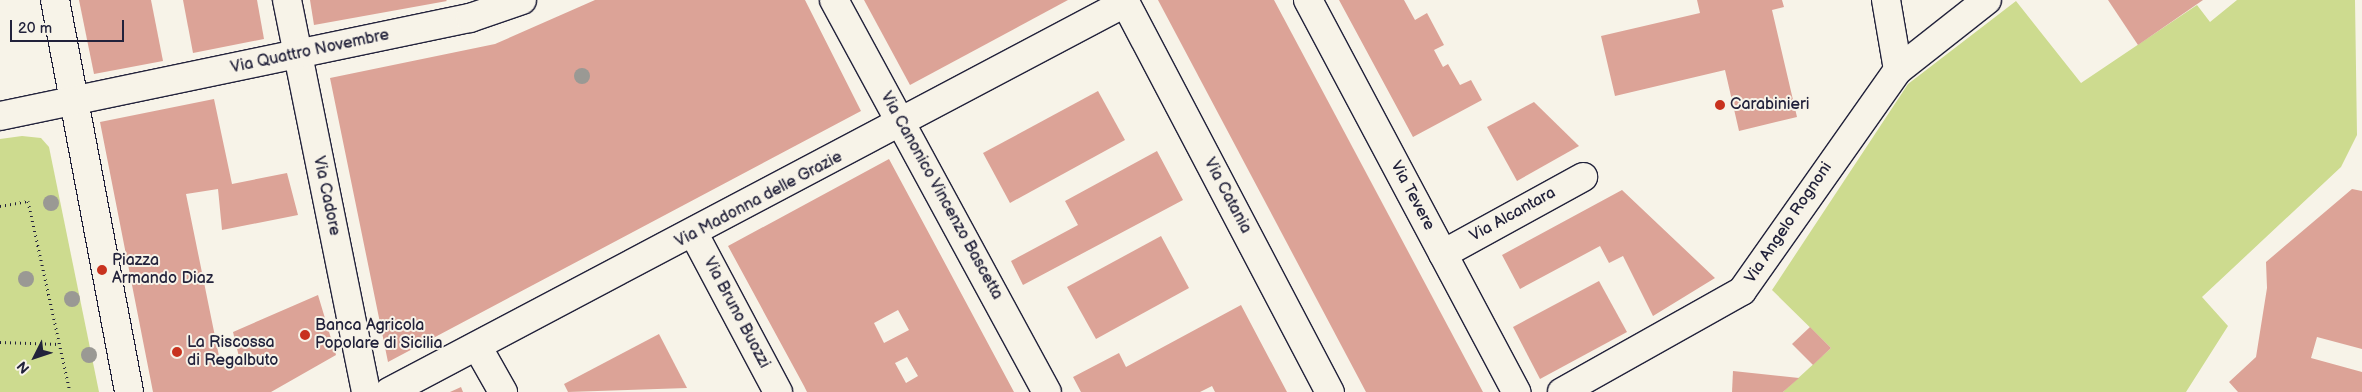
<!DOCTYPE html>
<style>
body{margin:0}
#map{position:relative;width:2362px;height:392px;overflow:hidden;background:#f7f3e8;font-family:"Balsamiq Sans",sans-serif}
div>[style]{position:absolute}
.green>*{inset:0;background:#cddb8f}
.building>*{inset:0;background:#dca397}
.path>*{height:3px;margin-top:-1.5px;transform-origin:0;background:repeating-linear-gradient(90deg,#22223b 0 1px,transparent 0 5px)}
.roads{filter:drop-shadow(1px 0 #22223b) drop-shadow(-1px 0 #22223b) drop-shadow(0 1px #22223b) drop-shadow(0 -1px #22223b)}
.minor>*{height:28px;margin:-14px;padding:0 14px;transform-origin:14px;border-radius:14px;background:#f7f3e8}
.tertiary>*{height:28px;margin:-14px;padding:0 14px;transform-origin:14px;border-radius:14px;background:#f7f3e8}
.trees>*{width:16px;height:16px;margin:-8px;border-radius:50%;background:#9a9994}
.dots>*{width:14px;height:14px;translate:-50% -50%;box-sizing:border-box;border:2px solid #f7f3e8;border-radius:50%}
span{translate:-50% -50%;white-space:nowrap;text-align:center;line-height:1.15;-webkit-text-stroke:4px #f7f3e8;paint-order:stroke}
.street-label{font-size:16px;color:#22223b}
.poi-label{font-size:16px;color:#22223b}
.left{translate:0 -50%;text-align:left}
.north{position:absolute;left:10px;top:332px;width:50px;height:50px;-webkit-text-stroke:4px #f7f3e8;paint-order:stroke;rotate:229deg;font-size:14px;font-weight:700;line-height:20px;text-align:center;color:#22223b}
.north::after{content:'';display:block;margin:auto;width:18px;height:22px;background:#22223b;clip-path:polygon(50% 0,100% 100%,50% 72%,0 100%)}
.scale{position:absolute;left:10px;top:20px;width:114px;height:22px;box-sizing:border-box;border:2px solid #22223b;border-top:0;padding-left:6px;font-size:15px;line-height:18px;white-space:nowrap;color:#22223b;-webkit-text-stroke:4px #f7f3e8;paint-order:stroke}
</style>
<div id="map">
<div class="green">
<i style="clip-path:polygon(2237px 0,2355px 0,2357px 135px,2341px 167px,2202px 297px,2228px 326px,2186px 392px,1783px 392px,1831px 348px,1772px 290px,1908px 84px,2016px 1px,2081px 83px,2197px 5px,2210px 22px)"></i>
<i style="clip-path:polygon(22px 136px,41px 138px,49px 147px,99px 392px,0 392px,0 139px)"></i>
</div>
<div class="building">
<i style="clip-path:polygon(79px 0,151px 0,163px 61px,94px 74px)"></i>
<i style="clip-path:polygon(183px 0,257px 0,264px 39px,193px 53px)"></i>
<i style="clip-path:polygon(310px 0,446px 0,447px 1px,314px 25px)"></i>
<i style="clip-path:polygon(595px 0,805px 0,861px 111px,388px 362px,330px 78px,495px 44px)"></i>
<i style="clip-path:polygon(864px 0,1068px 0,910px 85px)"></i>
<i style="clip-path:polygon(1158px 0,1274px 0,1483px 392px,1366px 392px)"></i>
<i style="clip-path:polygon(1339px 0,1404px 0,1415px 20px,1427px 13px,1444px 45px,1434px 50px,1443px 67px,1448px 64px,1460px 85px,1471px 80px,1482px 100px,1413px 137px)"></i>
<i style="clip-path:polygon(1697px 0,1782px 0,1784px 7px,1772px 10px,1797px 117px,1739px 131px,1725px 70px,1615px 96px,1601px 36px,1700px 13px)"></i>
<i style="clip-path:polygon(2108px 0,2203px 0,2138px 45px)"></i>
<i style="clip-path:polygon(1098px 91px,1125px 140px,1010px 203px,983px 153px)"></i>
<i style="clip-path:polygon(214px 99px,232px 184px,287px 173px,298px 215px,222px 230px,218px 189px,186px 194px,220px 361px,239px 357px,233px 332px,318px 295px,336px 355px,271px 392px,153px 392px,100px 122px)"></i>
<i style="clip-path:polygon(1534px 102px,1579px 146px,1517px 181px,1487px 127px)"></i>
<i style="clip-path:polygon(1157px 151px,1183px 200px,1023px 285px,1011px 261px,1078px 225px,1065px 201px)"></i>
<i style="clip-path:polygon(evenodd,889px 159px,954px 280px,1014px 392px,807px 392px,804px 386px,728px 246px,889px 159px,898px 310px,909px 330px,884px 343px,874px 323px,898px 310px,889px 159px,907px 357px,918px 376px,906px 383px,895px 363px,907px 357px)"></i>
<i style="clip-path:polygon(2352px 189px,2362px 191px,2362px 349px,2317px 337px,2311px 358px,2362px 372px,2362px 392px,2238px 392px,2229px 382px,2256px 357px,2267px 288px,2266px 262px)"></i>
<i style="clip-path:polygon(1622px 190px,1715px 278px,1653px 316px,1623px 256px,1609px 263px,1600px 246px,1520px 289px,1502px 255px)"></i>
<i style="clip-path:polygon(1161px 236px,1189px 288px,1096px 339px,1067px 287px)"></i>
<i style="clip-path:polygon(1599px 281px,1627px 332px,1540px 379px,1513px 327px)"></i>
<i style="clip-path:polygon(1241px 305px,1287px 392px,1215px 392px,1212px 386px,1200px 392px,1081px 392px,1073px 377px,1119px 353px,1126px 367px)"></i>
<i style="clip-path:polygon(1810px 327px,1831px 348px,1813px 365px,1792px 344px)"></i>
<i style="clip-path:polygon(659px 334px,687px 388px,568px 392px,564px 384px)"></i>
<i style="clip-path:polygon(1733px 371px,1799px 378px,1783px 392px,1732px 392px)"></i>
<i style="clip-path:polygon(461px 387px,463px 392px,450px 392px)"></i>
</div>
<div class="path">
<i style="left:0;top:206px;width:28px;rotate:-10deg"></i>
<i style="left:28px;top:201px;width:196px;rotate:77.6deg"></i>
<i style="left:0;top:342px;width:60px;rotate:1.9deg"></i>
</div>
<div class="roads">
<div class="minor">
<i style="left:55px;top:0;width:399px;rotate:79.3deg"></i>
<i style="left:287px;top:0;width:400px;rotate:78.6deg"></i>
<i style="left:834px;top:0;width:446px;rotate:61.5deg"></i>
<i style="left:1308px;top:0;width:444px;rotate:62deg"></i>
<i style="left:1898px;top:70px;width:113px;rotate:-38.2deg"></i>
<i style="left:0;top:116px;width:480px;rotate:-11.8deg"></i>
<i style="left:470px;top:18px;width:55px;rotate:-19.1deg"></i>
<i style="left:694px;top:234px;width:179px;rotate:62deg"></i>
<i style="left:1443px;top:254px;width:160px;rotate:-28.8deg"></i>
<i style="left:477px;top:346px;width:53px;rotate:60.5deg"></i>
<i style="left:389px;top:392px;width:832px;rotate:-27.86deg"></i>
<i style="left:1562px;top:392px;width:206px;rotate:-29.3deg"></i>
<i style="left:1742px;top:291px;width:271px;rotate:-54.8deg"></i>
<i style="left:1898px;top:70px;width:71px;rotate:-99.7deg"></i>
</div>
<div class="tertiary">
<i style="left:1124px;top:0;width:443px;rotate:62.3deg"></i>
</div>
</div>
<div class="trees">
<i style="left:582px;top:76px"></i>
<i style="left:51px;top:203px"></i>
<i style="left:26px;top:279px"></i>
<i style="left:72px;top:299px"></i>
<i style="left:89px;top:355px"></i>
</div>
<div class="dots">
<i style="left:1720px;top:105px;background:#c8321e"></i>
<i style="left:102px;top:270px;background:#c8321e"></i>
<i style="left:305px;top:335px;background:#c8321e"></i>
<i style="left:177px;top:352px;background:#c8321e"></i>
</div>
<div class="street-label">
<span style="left:310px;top:52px;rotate:-12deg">Via Quattro Novembre</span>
<span style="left:326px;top:196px;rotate:78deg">Via Cadore</span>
<span style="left:941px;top:196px;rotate:61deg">Via Canonico Vincenzo Bascetta</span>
<span style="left:1227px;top:196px;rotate:62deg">Via Catania</span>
<span style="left:1412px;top:196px;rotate:62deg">Via Tevere</span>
<span style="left:759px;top:200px;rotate:-28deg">Via Madonna delle Grazie</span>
<span style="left:1513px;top:215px;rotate:-29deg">Via Alcantara</span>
<span style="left:1789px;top:223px;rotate:-56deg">Via Angelo Rognoni</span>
<span style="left:736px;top:313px;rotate:62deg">Via Bruno Buozzi</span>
</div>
<div class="poi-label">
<span class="left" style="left:1730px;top:105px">Carabinieri</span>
<span class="left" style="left:112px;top:270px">Piazza<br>Armando Diaz</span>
<span class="left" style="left:315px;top:335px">Banca Agricola<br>Popolare di Sicilia</span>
<span class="left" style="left:187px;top:352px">La Riscossa<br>di Regalbuto</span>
</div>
<div class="north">N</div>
<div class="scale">20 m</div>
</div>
